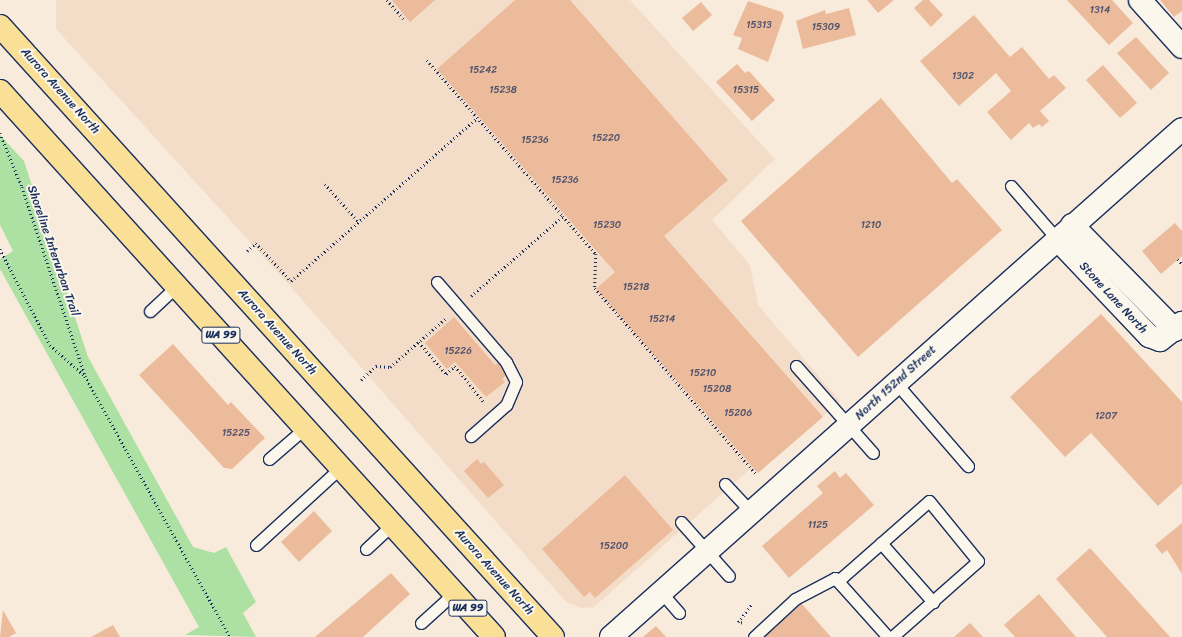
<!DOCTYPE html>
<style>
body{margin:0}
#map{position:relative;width:1182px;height:637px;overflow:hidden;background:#f8ebdc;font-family:Sriracha,sans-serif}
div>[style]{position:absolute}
.built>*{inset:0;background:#f4ddc8}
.green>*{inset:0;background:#ace1a3}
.building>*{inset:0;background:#ebbb9b}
.path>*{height:2.5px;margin-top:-1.25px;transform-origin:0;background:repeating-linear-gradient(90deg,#1b2f5e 0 1px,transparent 0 4px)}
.roads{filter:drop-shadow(1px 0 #1b2f5e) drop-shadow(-1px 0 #1b2f5e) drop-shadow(0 1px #1b2f5e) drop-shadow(0 -1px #1b2f5e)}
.lane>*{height:11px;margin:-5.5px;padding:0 5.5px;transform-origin:5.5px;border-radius:5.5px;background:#fbf7ec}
.street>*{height:22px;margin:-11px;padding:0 11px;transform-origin:11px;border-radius:11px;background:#fbf7ec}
.highway>*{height:22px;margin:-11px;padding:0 11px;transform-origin:11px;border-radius:11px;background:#fadf96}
span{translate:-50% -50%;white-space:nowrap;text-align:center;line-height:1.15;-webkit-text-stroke:4px #fbf7ec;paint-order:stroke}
.number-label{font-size:10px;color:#4f526d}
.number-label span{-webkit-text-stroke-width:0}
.shield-label span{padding:1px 3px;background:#fbf7ec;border:1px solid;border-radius:3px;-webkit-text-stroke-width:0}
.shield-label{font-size:11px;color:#1b2f5e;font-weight:700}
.street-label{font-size:12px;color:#1b2f5e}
</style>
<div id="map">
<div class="built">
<i style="clip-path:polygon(56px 0,630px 0,775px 159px,712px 220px,750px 265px,758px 305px,840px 401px,758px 473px,750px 469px,594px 607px,581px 608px,566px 602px,290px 286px,56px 29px)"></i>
</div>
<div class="green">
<i style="clip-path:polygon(0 135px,24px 161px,88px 357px,193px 547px,214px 553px,226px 547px,256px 602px,243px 613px,256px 637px,185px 635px,199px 627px,0 269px,0 259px,13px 251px,0 225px)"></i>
</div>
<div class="building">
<i style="clip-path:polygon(392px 0,435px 0,410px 22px)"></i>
<i style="clip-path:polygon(515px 0,570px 0,728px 180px,664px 236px,823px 417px,758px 473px,596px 289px,615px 272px,437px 69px)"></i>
<i style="clip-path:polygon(867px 0,894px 0,878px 13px)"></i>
<i style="clip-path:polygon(923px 0,929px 0,943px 15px,931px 27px,914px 8px)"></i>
<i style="clip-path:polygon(1067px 0,1112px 0,1133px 23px,1109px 45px)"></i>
<i style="clip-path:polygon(1160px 0,1182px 0,1182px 11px,1174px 17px)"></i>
<i style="clip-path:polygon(748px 1px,782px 12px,784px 16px,768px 62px,738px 49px,742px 38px,733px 35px)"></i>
<i style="clip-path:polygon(701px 2px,712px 15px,693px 31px,682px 18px)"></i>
<i style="clip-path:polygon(849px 8px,856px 35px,803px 49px,796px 21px,825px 10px,826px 14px)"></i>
<i style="clip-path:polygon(974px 15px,1010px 57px,1022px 47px,1049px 79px,1054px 75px,1066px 88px,1040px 111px,1049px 121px,1042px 127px,1039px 124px,1033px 128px,1029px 123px,1011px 140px,987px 112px,1011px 91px,996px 73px,959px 106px,920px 61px)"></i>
<i style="clip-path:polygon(1136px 37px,1169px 73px,1151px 90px,1117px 53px)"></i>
<i style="clip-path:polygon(737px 64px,745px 73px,749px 71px,775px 100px,752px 121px,716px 82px)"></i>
<i style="clip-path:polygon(1103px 65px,1137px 103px,1120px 118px,1086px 80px)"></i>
<i style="clip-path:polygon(881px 98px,952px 183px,957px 179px,1002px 230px,858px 357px,741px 221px)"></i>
<i style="clip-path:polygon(1175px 223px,1182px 231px,1182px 256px,1161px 274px,1142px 251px)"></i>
<i style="clip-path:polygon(1101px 314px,1182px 402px,1182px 484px,1158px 506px,1091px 433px,1065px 457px,1010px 397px)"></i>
<i style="clip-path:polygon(454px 317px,495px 365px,498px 363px,507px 374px,502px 379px,505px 382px,486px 397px,455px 362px,447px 369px,425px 343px)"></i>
<i style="clip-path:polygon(173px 344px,228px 405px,231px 402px,265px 438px,232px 469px,224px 468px,139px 375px)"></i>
<i style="clip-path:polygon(477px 459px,481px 464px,484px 462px,504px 485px,488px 498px,464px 471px)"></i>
<i style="clip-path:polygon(835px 471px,840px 478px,846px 473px,874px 505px,789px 578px,762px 546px,823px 493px,817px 486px)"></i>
<i style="clip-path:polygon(625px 475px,673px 530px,595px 598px,590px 592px,584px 597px,542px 549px)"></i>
<i style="clip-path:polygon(314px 511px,332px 531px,299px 562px,281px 542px)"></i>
<i style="clip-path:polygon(1182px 523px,1182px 574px,1167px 550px,1162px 554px,1155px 545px)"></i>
<i style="clip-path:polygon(1090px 548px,1170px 637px,1107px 637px,1056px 579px)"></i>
<i style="clip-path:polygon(391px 573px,410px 594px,363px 637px,315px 637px)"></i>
<i style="clip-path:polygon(1039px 594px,1076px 637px,1015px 637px,1004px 625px)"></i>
<i style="clip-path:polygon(801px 603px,831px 637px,762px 637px)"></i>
<i style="clip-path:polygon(3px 610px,16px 633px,9px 637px,0 637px)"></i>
<i style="clip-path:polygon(970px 623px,983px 637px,954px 637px)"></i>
<i style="clip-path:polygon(113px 625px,120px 637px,91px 637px)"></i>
<i style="clip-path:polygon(656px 626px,666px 637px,643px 637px)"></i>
</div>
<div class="path">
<i style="left:387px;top:0;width:25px;rotate:48deg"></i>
<i style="left:427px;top:60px;width:207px;rotate:48.9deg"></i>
<i style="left:0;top:133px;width:58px;rotate:67.8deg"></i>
<i style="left:22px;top:187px;width:198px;rotate:71.5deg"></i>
<i style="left:325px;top:184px;width:51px;rotate:48.2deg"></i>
<i style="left:0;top:249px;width:108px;rotate:62.5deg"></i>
<i style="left:50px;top:345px;width:47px;rotate:41.5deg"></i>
<i style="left:85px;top:376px;width:299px;rotate:60.9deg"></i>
<i style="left:247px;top:251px;width:12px;rotate:-42deg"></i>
<i style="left:256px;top:243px;width:52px;rotate:47.4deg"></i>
<i style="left:291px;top:281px;width:247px;rotate:-41.2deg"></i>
<i style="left:1178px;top:259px;width:6px;rotate:51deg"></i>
<i style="left:471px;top:296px;width:122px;rotate:-41deg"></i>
<i style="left:563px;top:216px;width:50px;rotate:49deg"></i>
<i style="left:596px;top:254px;width:34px;rotate:92deg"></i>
<i style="left:595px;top:288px;width:247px;rotate:49.1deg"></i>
<i style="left:419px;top:342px;width:42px;rotate:49.8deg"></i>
<i style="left:446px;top:374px;width:12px;rotate:-42deg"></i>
<i style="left:455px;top:366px;width:46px;rotate:51.1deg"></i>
<i style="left:361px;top:380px;width:21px;rotate:-43deg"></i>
<i style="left:376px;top:366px;width:14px;rotate:4deg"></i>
<i style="left:390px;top:367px;width:74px;rotate:-41.2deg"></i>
<i style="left:742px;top:623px;width:4px;rotate:-166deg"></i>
<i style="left:738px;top:622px;width:23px;rotate:-52deg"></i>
</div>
<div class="roads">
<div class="lane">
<i style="left:1011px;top:186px;width:70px;rotate:49deg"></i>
<i style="left:437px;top:282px;width:106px;rotate:49.2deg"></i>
<i style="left:506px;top:362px;width:22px;rotate:63deg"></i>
<i style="left:516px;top:382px;width:25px;rotate:113deg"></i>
<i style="left:506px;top:405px;width:47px;rotate:138.5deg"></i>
<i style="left:150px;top:311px;width:37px;rotate:-43deg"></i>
<i style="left:796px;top:366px;width:116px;rotate:48.5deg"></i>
<i style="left:896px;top:383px;width:110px;rotate:49.1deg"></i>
<i style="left:269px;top:459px;width:48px;rotate:-40.7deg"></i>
<i style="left:725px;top:484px;width:37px;rotate:47deg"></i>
<i style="left:681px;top:522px;width:72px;rotate:48.4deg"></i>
<i style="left:881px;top:543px;width:79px;rotate:48.6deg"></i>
<i style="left:256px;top:545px;width:114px;rotate:-42.5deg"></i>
<i style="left:366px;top:549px;width:35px;rotate:-43deg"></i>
<i style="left:838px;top:581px;width:121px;rotate:-41.3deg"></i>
<i style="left:929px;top:501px;width:77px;rotate:50.8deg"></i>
<i style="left:978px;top:561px;width:115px;rotate:138.5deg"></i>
<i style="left:660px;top:591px;width:29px;rotate:49deg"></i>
<i style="left:421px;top:623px;width:45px;rotate:-42.3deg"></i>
<i style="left:754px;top:637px;width:56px;rotate:-42.8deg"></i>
<i style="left:795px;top:599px;width:45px;rotate:-27.7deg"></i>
<i style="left:835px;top:578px;width:79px;rotate:48.1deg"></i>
</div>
<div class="street">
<i style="left:1140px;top:0;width:63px;rotate:48.2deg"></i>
<i style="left:1072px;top:225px;width:147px;rotate:45.6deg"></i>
<i style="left:1057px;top:239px;width:134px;rotate:46.5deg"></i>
<i style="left:1149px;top:336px;width:12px;rotate:20deg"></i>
<i style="left:1160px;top:340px;width:28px;rotate:-38deg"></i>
<i style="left:611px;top:637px;width:764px;rotate:-41.66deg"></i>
</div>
<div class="highway">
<i style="left:0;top:26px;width:824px;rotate:47.85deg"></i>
<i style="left:0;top:91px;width:736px;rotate:47.86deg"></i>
</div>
</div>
<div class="number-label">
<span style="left:1100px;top:11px">1314</span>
<span style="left:759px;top:26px">15313</span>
<span style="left:826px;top:28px">15309</span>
<span style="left:483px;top:71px">15242</span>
<span style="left:963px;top:77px">1302</span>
<span style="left:503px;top:91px">15238</span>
<span style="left:746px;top:91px">15315</span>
<span style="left:606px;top:139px">15220</span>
<span style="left:535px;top:141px">15236</span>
<span style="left:565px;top:181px">15236</span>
<span style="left:607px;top:226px">15230</span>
<span style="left:871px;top:226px">1210</span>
<span style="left:636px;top:288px">15218</span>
<span style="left:662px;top:320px">15214</span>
<span style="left:458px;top:352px">15226</span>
<span style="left:703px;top:374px">15210</span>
<span style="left:717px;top:390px">15208</span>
<span style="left:738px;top:414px">15206</span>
<span style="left:1106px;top:417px">1207</span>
<span style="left:236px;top:434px">15225</span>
<span style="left:818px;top:526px">1125</span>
<span style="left:614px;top:547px">15200</span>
</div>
<div class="shield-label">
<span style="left:221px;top:335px">WA 99</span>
<span style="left:468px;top:608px">WA 99</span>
</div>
<div class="street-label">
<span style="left:60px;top:91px;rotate:48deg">Aurora Avenue North</span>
<span style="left:53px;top:251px;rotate:71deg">Shoreline Interurban Trail</span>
<span style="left:1113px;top:298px;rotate:47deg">Stone Lane North</span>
<span style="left:277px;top:332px;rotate:48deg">Aurora Avenue North</span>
<span style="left:896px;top:383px;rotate:-42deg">North 152nd Street</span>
<span style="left:494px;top:572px;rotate:48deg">Aurora Avenue North</span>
</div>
</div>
